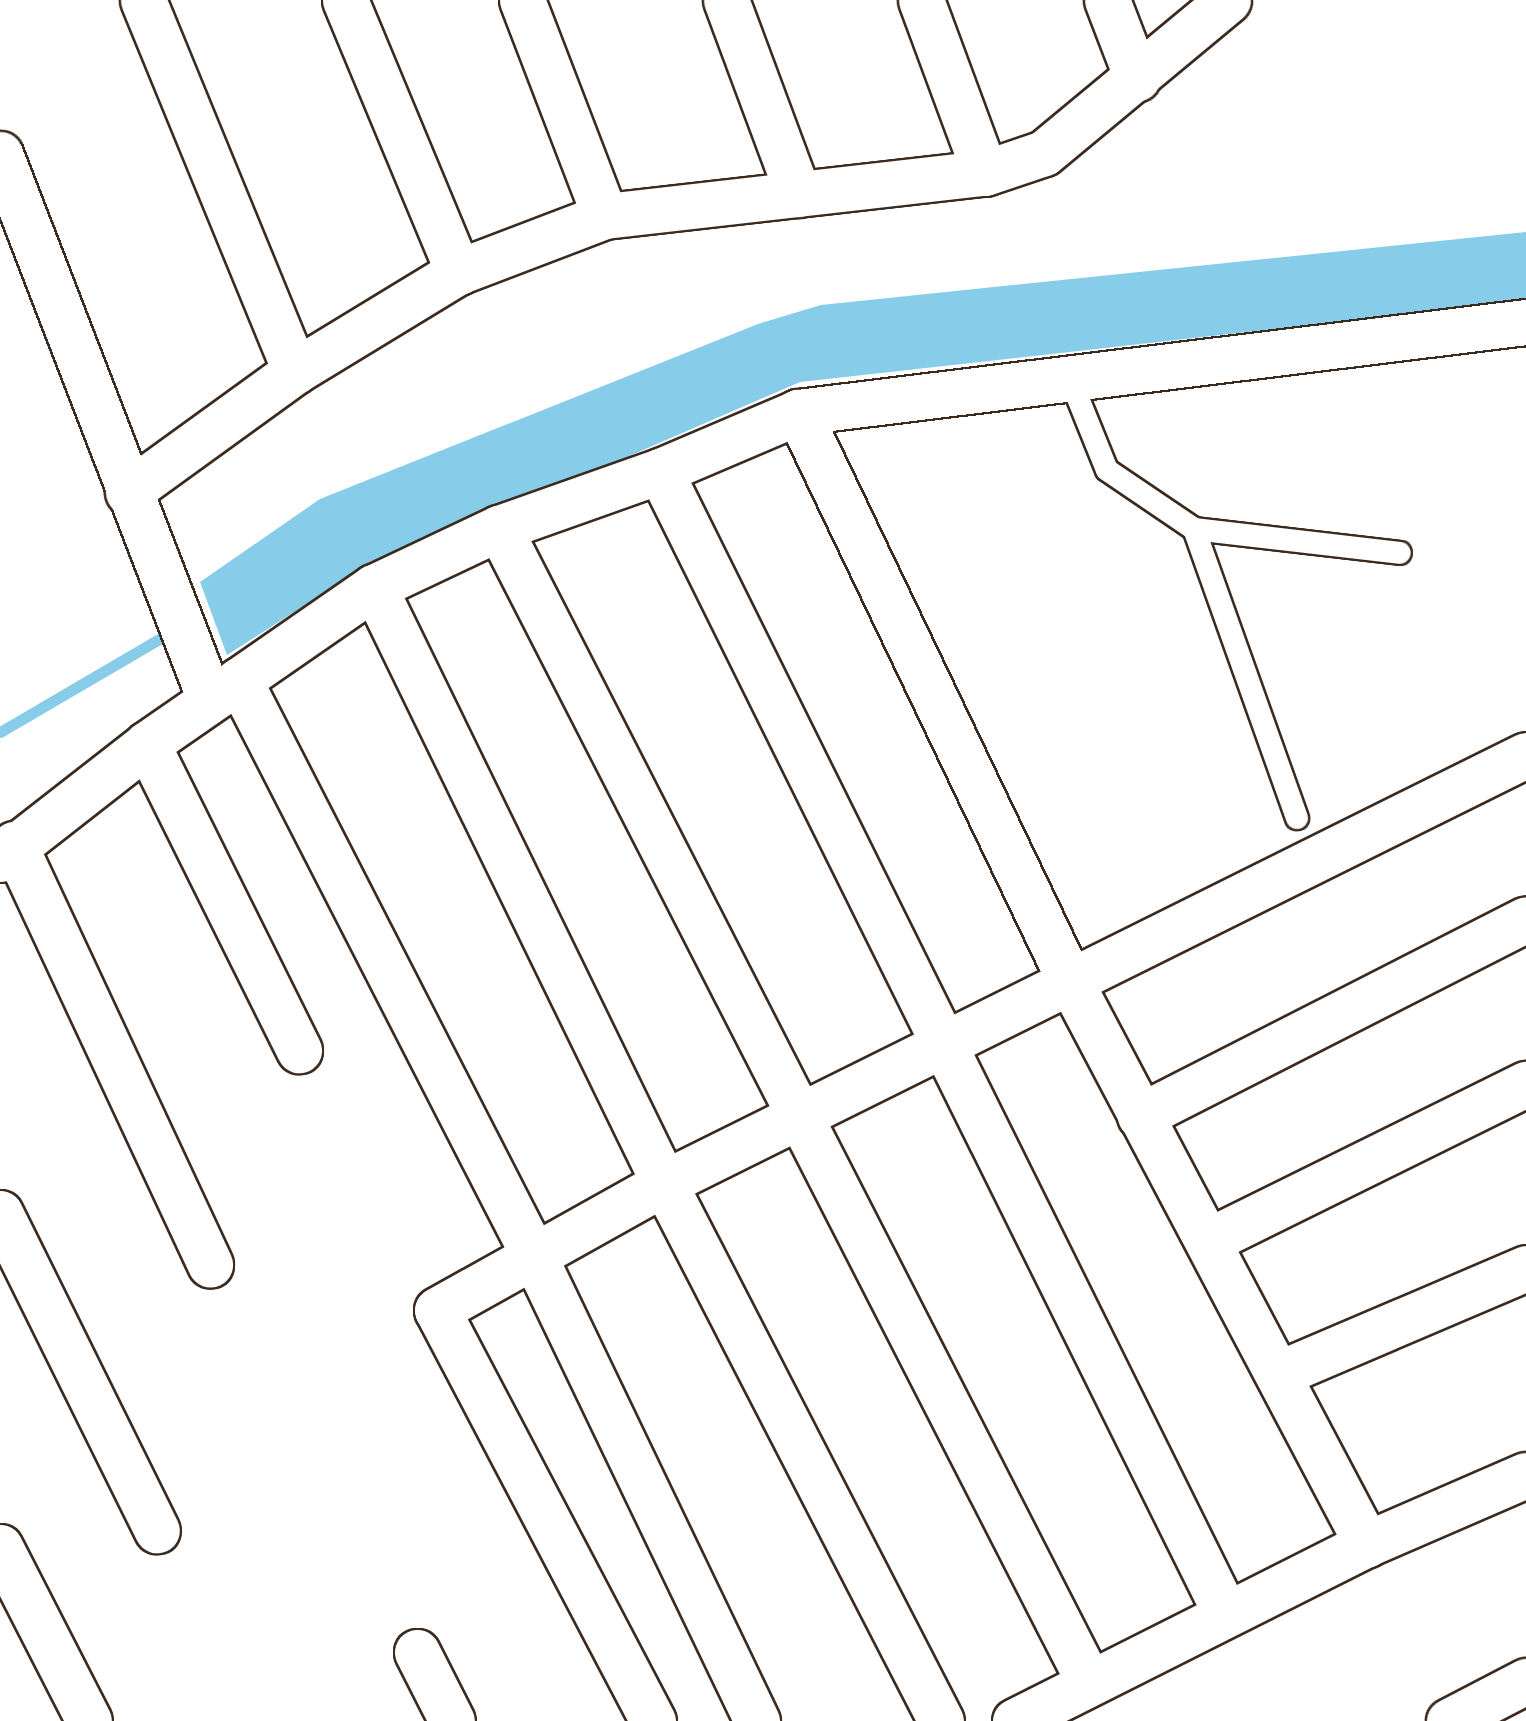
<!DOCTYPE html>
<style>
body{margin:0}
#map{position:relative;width:1526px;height:1721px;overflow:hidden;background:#fff;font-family:Mynerve,sans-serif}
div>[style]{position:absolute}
.water>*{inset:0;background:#87cce9}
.stream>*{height:11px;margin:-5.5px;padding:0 5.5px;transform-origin:5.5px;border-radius:5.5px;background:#87cce9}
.roads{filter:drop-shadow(2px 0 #3b2a1e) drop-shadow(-2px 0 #3b2a1e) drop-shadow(0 2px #3b2a1e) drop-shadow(0 -2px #3b2a1e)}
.lane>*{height:22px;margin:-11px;padding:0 11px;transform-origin:11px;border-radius:11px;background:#fff}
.street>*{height:45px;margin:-22.5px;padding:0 22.5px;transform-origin:22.5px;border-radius:22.5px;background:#fff}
span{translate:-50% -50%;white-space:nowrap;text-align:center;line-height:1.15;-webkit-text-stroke:8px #fff;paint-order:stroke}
</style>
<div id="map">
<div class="water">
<i style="clip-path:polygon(1526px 232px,1526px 301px,800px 382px,346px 579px,227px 655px,200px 582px,320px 499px,758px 324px,821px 305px)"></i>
</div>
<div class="stream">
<i style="left:0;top:732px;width:200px;rotate:-30.3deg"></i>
</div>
<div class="roads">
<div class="lane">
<i style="left:1069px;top:376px;width:101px;rotate:68deg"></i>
<i style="left:1107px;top:470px;width:105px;rotate:34.1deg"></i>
<i style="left:1297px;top:818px;width:307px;rotate:-109.6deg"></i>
<i style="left:1194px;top:529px;width:207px;rotate:6.6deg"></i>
</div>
<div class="street">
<i style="left:143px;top:0;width:401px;rotate:67.7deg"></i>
<i style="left:345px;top:0;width:295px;rotate:67.4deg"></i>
<i style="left:522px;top:0;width:231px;rotate:69deg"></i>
<i style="left:726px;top:0;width:207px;rotate:69.6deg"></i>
<i style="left:921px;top:0;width:184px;rotate:69.7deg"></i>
<i style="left:1107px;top:0;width:84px;rotate:69deg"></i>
<i style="left:0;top:154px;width:584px;rotate:68.93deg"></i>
<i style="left:798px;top:412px;width:631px;rotate:64.45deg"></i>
<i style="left:1070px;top:981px;width:637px;rotate:62.19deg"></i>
<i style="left:660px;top:471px;width:1275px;rotate:63.66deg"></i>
<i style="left:128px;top:492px;width:206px;rotate:-35.9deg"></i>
<i style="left:295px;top:371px;width:191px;rotate:-31.3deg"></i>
<i style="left:458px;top:272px;width:157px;rotate:-20.9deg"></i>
<i style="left:605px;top:216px;width:382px;rotate:-6.5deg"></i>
<i style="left:985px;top:173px;width:62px;rotate:-18.7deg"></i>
<i style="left:1044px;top:153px;width:239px;rotate:-39.7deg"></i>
<i style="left:499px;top:528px;width:1296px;rotate:62.92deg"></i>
<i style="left:374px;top:587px;width:663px;rotate:64.05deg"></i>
<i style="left:664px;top:1183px;width:605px;rotate:62.76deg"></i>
<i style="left:239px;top:680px;width:647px;rotate:62.88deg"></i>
<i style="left:534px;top:1256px;width:516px;rotate:64.38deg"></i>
<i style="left:147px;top:744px;width:342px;rotate:63.6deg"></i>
<i style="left:14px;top:844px;width:464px;rotate:65deg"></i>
<i style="left:0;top:859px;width:187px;rotate:-38deg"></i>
<i style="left:147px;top:744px;width:276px;rotate:-34.7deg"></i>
<i style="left:374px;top:587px;width:138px;rotate:-25.3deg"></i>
<i style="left:499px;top:528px;width:171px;rotate:-19.5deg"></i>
<i style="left:660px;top:471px;width:150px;rotate:-23.1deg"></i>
<i style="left:798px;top:412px;width:734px;rotate:-7.05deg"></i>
<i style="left:1140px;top:1116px;width:433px;rotate:-27deg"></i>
<i style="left:0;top:1213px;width:354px;rotate:63.7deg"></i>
<i style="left:1208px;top:1241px;width:355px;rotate:-26.3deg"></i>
<i style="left:1278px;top:1374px;width:270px;rotate:-23.1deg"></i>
<i style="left:0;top:1547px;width:195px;rotate:62.9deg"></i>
<i style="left:417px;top:1652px;width:77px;rotate:63.1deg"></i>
<i style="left:653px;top:1721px;width:464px;rotate:-117.7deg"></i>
<i style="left:437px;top:1310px;width:260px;rotate:-29.2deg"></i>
<i style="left:664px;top:1183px;width:962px;rotate:-26.41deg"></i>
<i style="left:1015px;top:1721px;width:394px;rotate:-26.7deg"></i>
<i style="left:1367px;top:1544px;width:173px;rotate:-23.5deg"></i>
<i style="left:1449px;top:1721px;width:87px;rotate:-27.5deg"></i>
</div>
</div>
</div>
